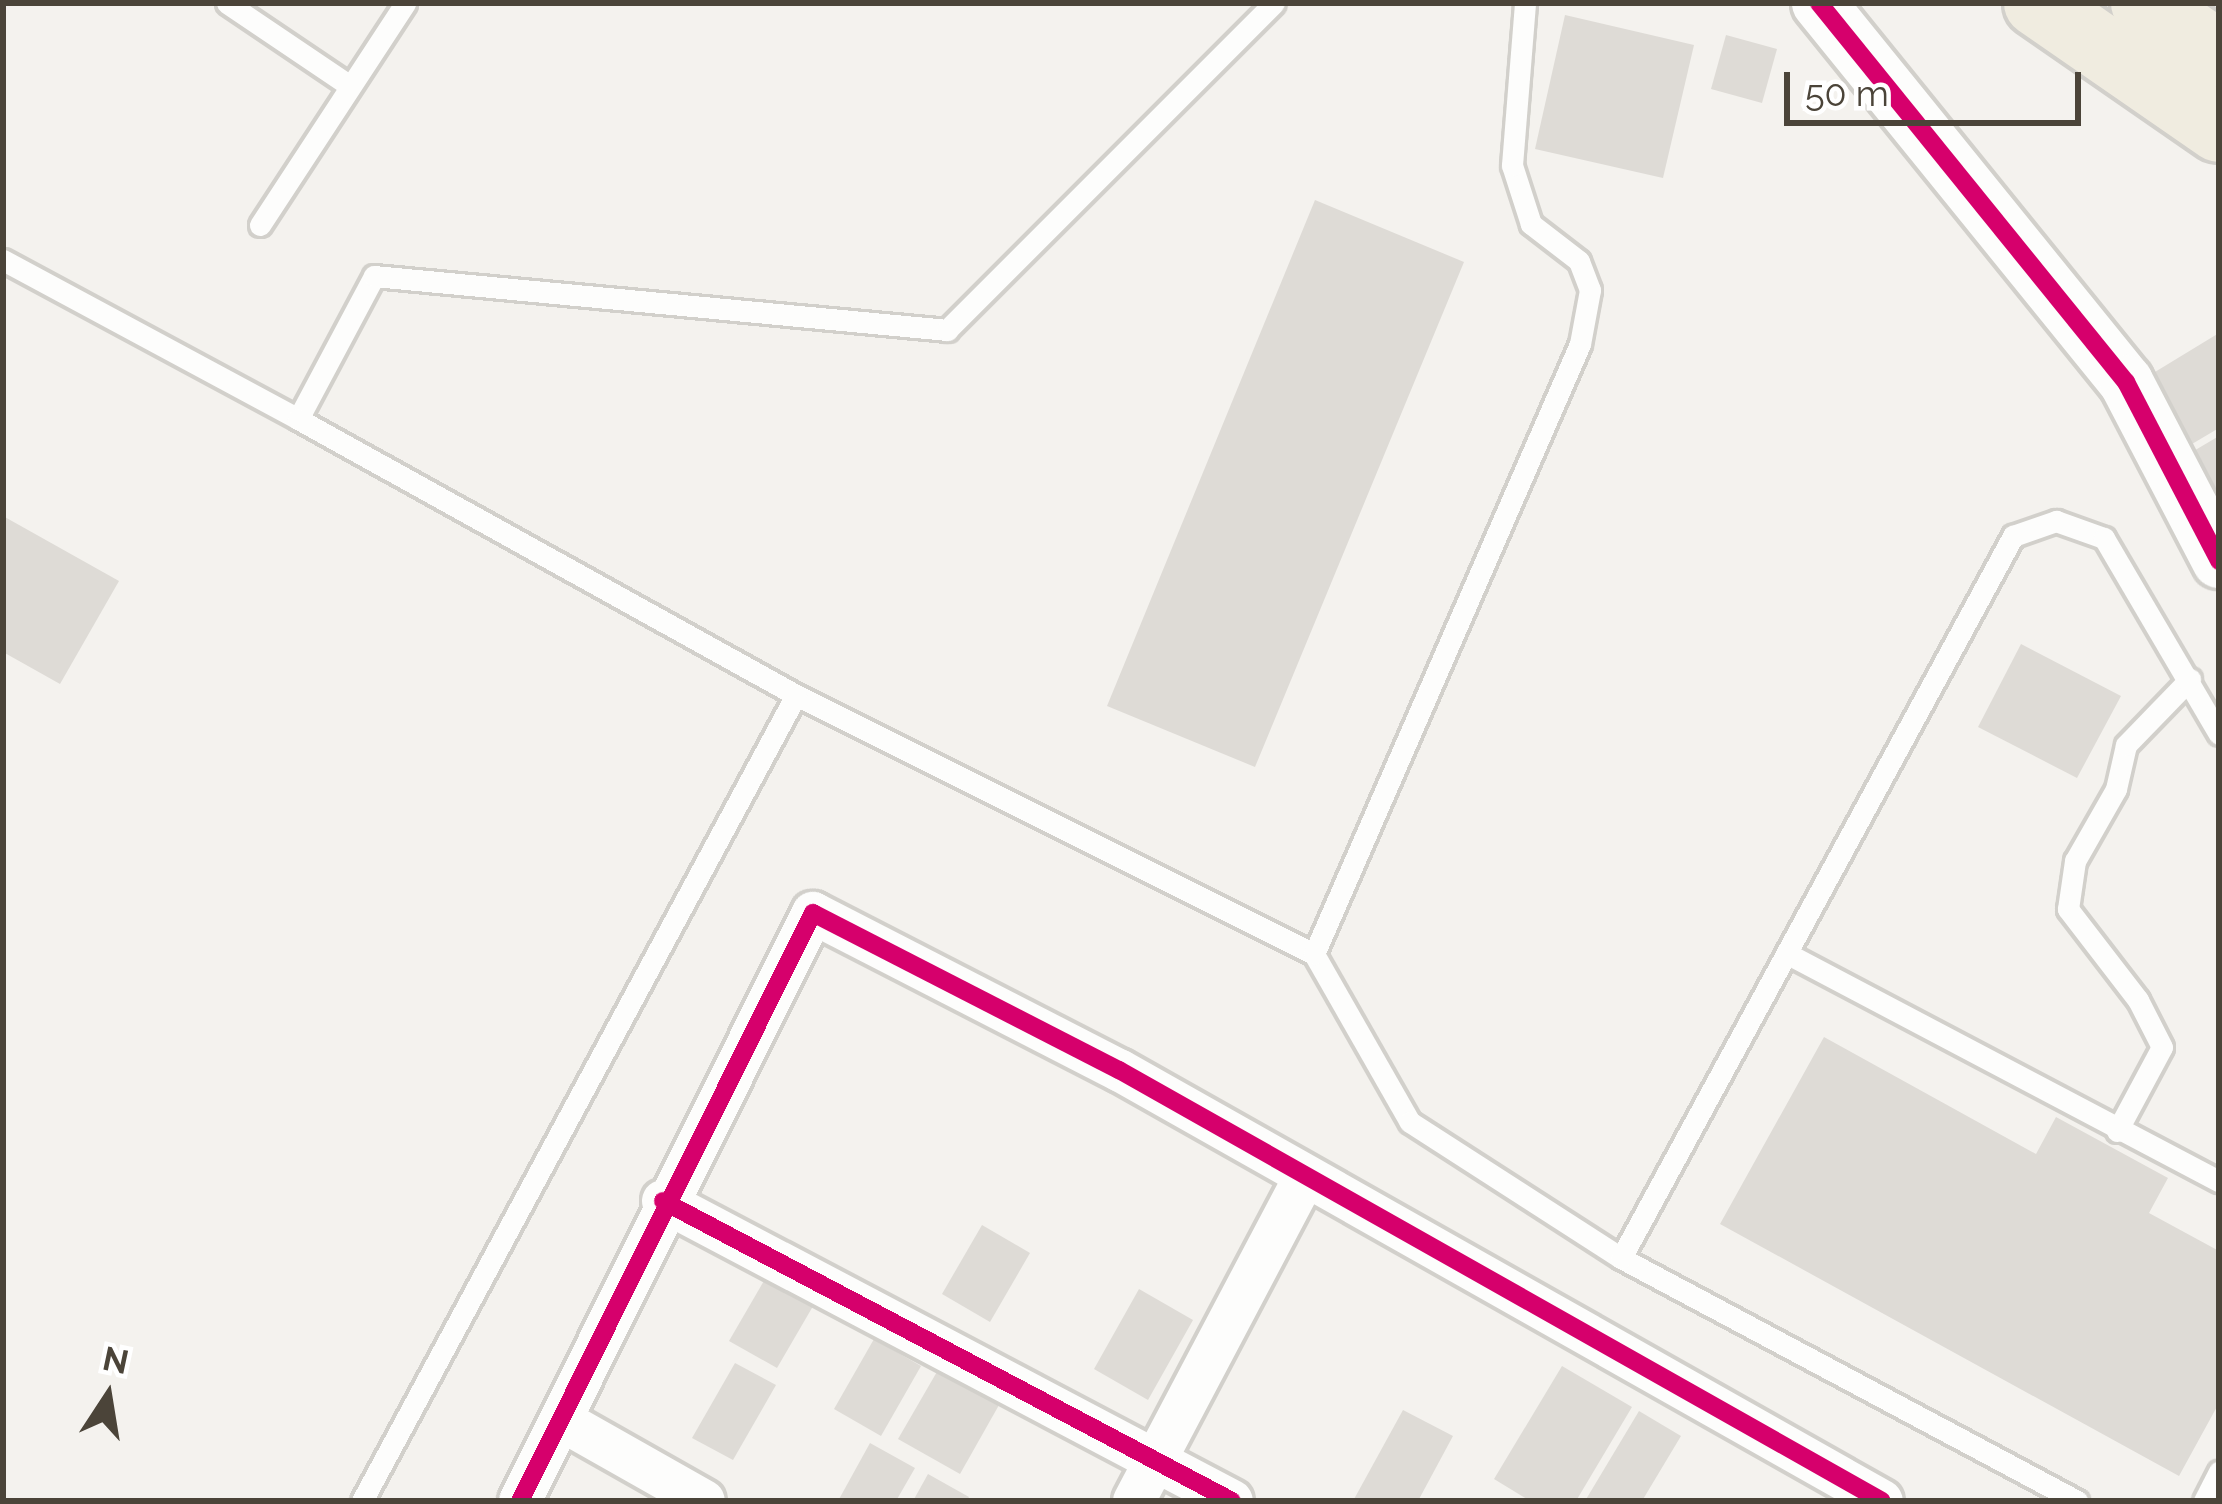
<!DOCTYPE html>
<style>
body{margin:0}
#map{position:relative;width:2222px;height:1504px;overflow:hidden;background:#f4f2ee;font-family:Raleway,sans-serif}
div>[style]{position:absolute}
.building>*{inset:0;background:#dedbd6}
.roads{filter:drop-shadow(3px 0 #d2d0cb) drop-shadow(-3px 0 #d2d0cb) drop-shadow(0 3px #d2d0cb) drop-shadow(0 -3px #d2d0cb)}
.service>*{height:21px;margin:-10.5px;padding:0 10.5px;transform-origin:10.5px;border-radius:10.5px;background:#fdfdfc}
.minor>*{height:42px;margin:-21px;padding:0 21px;transform-origin:21px;border-radius:21px;background:#fdfdfc}
.tertiary>*{height:54px;margin:-27px;padding:0 27px;transform-origin:27px;border-radius:27px;background:#fdfdfc}
.trunk>*{height:66px;margin:-33px;padding:0 33px;transform-origin:33px;border-radius:33px;background:#f0ece0}
.cycleway>*{height:18px;margin:-9px;padding:0 9px;transform-origin:9px;border-radius:9px;background:#d6006c}
span{translate:-50% -50%;white-space:nowrap;text-align:center;line-height:1.15;-webkit-text-stroke:9px #fff;paint-order:stroke}
.frame{position:absolute;inset:0;border:6px solid #4b4439;pointer-events:none}
.north{position:absolute;left:48px;top:1336px;width:120px;height:120px;-webkit-text-stroke:9px #fff;paint-order:stroke;rotate:12deg;font-size:33px;font-weight:700;line-height:48px;text-align:center;color:#4b4439}
.north::after{content:'';display:block;margin:auto;width:42px;height:54px;background:#4b4439;clip-path:polygon(50% 0,100% 100%,50% 72%,0 100%)}
.scale{position:absolute;left:1784px;top:72px;width:297px;height:54px;box-sizing:border-box;border:6px solid #4b4439;border-top:0;padding-left:15px;font-size:36px;line-height:42px;white-space:nowrap;color:#4b4439;-webkit-text-stroke:9px #fff;paint-order:stroke}
</style>
<div id="map">
<div class="building">
<i style="clip-path:polygon(1565px 15px,1694px 45px,1663px 178px,1535px 149px)"></i>
<i style="clip-path:polygon(1726px 35px,1777px 49px,1762px 103px,1711px 89px)"></i>
<i style="clip-path:polygon(1315px 200px,1464px 262px,1255px 767px,1107px 706px)"></i>
<i style="clip-path:polygon(2219px 333px,2219px 428px,2192px 444px,2150px 375px)"></i>
<i style="clip-path:polygon(2219px 436px,2219px 485px,2214px 489px,2192px 452px)"></i>
<i style="clip-path:polygon(3px 516px,119px 581px,60px 684px,3px 652px)"></i>
<i style="clip-path:polygon(2021px 644px,2121px 696px,2077px 778px,1978px 727px)"></i>
<i style="clip-path:polygon(1824px 1037px,2036px 1154px,2056px 1117px,2168px 1178px,2149px 1213px,2219px 1251px,2219px 1403px,2179px 1476px,1720px 1224px)"></i>
<i style="clip-path:polygon(982px 1225px,1030px 1253px,990px 1322px,942px 1294px)"></i>
<i style="clip-path:polygon(768px 1274px,816px 1301px,777px 1368px,729px 1341px)"></i>
<i style="clip-path:polygon(1139px 1289px,1193px 1320px,1148px 1400px,1094px 1369px)"></i>
<i style="clip-path:polygon(874px 1339px,921px 1366px,881px 1436px,834px 1409px)"></i>
<i style="clip-path:polygon(735px 1363px,776px 1385px,733px 1460px,692px 1438px)"></i>
<i style="clip-path:polygon(1562px 1366px,1632px 1407px,1576px 1501px,1530px 1501px,1494px 1479px)"></i>
<i style="clip-path:polygon(938px 1370px,999px 1405px,960px 1474px,898px 1439px)"></i>
<i style="clip-path:polygon(1403px 1410px,1453px 1436px,1418px 1501px,1353px 1501px)"></i>
<i style="clip-path:polygon(1639px 1411px,1681px 1436px,1642px 1501px,1585px 1501px)"></i>
<i style="clip-path:polygon(870px 1443px,915px 1468px,896px 1501px,838px 1501px)"></i>
<i style="clip-path:polygon(928px 1474px,969px 1497px,967px 1501px,913px 1501px)"></i>
</div>
<div class="roads">
<div class="service">
<i style="left:227px;top:3px;width:148px;rotate:34deg"></i>
<i style="left:260px;top:225px;width:265px;rotate:-56.8deg"></i>
<i style="left:3px;top:260px;width:335px;rotate:28.3deg"></i>
<i style="left:298px;top:419px;width:162px;rotate:-62deg"></i>
<i style="left:374px;top:276px;width:576px;rotate:5.38deg"></i>
<i style="left:947px;top:330px;width:462px;rotate:-45deg"></i>
<i style="left:298px;top:419px;width:569px;rotate:29deg"></i>
<i style="left:796px;top:695px;width:579px;rotate:26.57deg"></i>
<i style="left:1314px;top:954px;width:193px;rotate:60.3deg"></i>
<i style="left:1410px;top:1122px;width:251px;rotate:32.8deg"></i>
<i style="left:1621px;top:1258px;width:517px;rotate:28.05deg"></i>
<i style="left:1314px;top:954px;width:665px;rotate:-66.44deg"></i>
<i style="left:1580px;top:344px;width:55px;rotate:-79.5deg"></i>
<i style="left:1590px;top:290px;width:31px;rotate:-111deg"></i>
<i style="left:1579px;top:261px;width:61px;rotate:-142.4deg"></i>
<i style="left:1531px;top:224px;width:62px;rotate:-107.9deg"></i>
<i style="left:1512px;top:165px;width:163px;rotate:-85.4deg"></i>
<i style="left:1788px;top:954px;width:487px;rotate:27.8deg"></i>
<i style="left:2117px;top:1131px;width:95px;rotate:-61.8deg"></i>
<i style="left:2162px;top:1047px;width:53px;rotate:-117.1deg"></i>
<i style="left:2138px;top:1000px;width:115px;rotate:-127.6deg"></i>
<i style="left:2068px;top:909px;width:49px;rotate:-81.7deg"></i>
<i style="left:2075px;top:861px;width:83px;rotate:-60.3deg"></i>
<i style="left:2116px;top:789px;width:45px;rotate:-77.2deg"></i>
<i style="left:2126px;top:745px;width:92px;rotate:-45.9deg"></i>
<i style="left:1621px;top:1258px;width:822px;rotate:-61.5deg"></i>
<i style="left:2013px;top:536px;width:46px;rotate:-19.2deg"></i>
<i style="left:2056px;top:521px;width:51px;rotate:19.5deg"></i>
<i style="left:2104px;top:538px;width:227px;rotate:59.6deg"></i>
<i style="left:362px;top:1501px;width:915px;rotate:-61.7deg"></i>
<i style="left:2204px;top:1501px;width:33px;rotate:-63deg"></i>
</div>
<div class="minor">
<i style="left:663px;top:1201px;width:643px;rotate:27.8deg"></i>
<i style="left:561px;top:1420px;width:164px;rotate:29.5deg"></i>
<i style="left:520px;top:1501px;width:657px;rotate:-63.51deg"></i>
<i style="left:813px;top:913px;width:344px;rotate:27.2deg"></i>
<i style="left:1119px;top:1070px;width:876px;rotate:29.46deg"></i>
<i style="left:1134px;top:1501px;width:366px;rotate:-62.2deg"></i>
</div>
<div class="tertiary">
<i style="left:1819px;top:3px;width:488px;rotate:51deg"></i>
<i style="left:2126px;top:382px;width:202px;rotate:62.5deg"></i>
</div>
<div class="trunk">
<i style="left:2037px;top:3px;width:221px;rotate:34.7deg"></i>
<i style="left:2144px;top:3px;width:91px;rotate:34.2deg"></i>
</div>
</div>
<div class="cycleway">
<i style="left:1819px;top:3px;width:488px;rotate:51deg"></i>
<i style="left:2126px;top:382px;width:202px;rotate:62.5deg"></i>
<i style="left:663px;top:1201px;width:643px;rotate:27.8deg"></i>
<i style="left:520px;top:1501px;width:657px;rotate:-63.51deg"></i>
<i style="left:813px;top:913px;width:344px;rotate:27.2deg"></i>
<i style="left:1119px;top:1070px;width:876px;rotate:29.46deg"></i>
</div>
<div class="frame"></div>
<div class="north">N</div>
<div class="scale">50 m</div>
</div>
